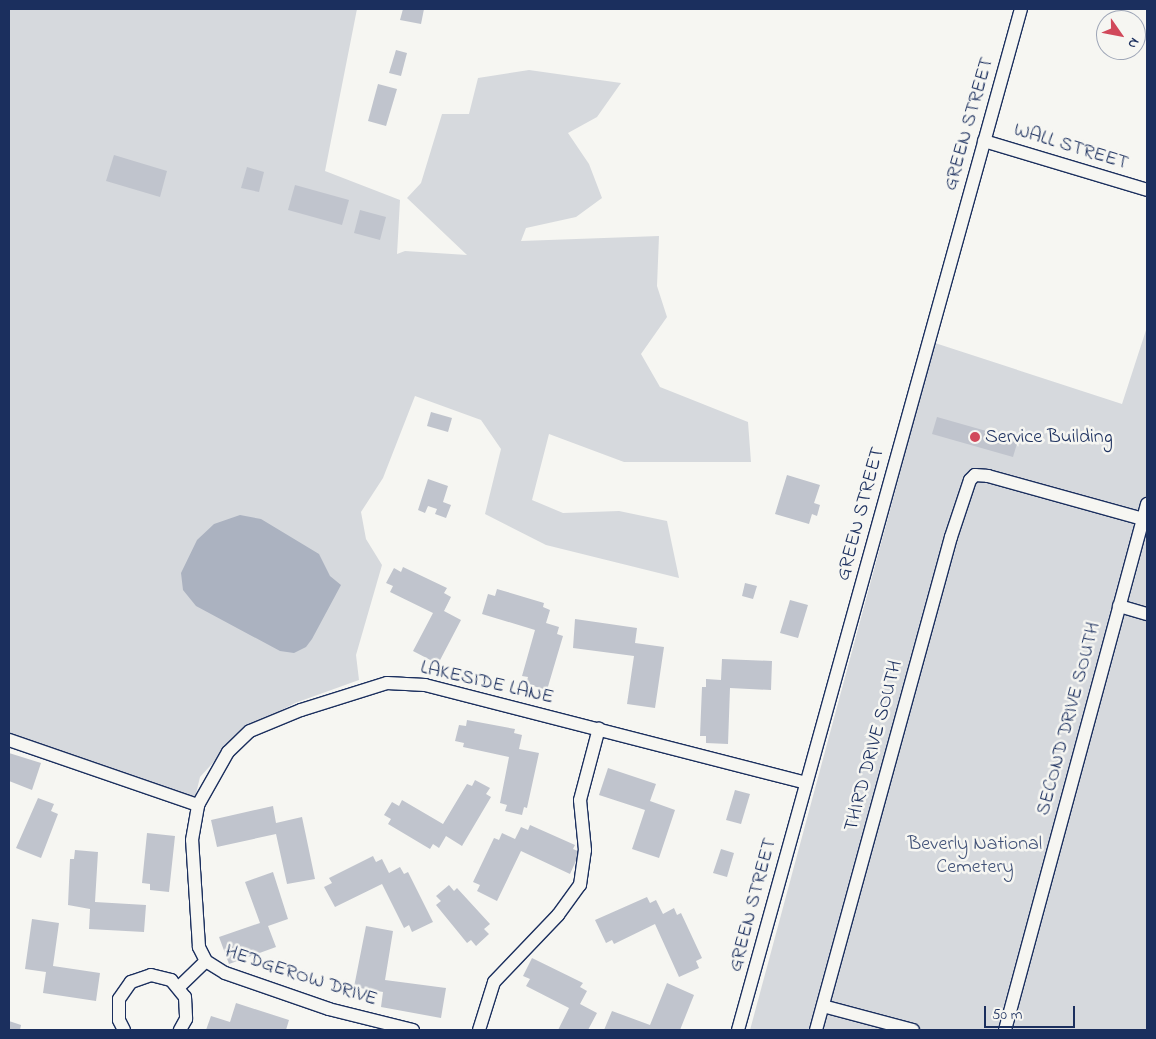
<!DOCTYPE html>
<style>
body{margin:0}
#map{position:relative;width:1156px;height:1039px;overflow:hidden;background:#f6f6f2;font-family:"Indie Flower",sans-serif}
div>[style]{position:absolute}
.green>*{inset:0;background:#d6d9dd}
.water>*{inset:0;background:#abb2c0}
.building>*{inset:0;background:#c0c4cd}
.roads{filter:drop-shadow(1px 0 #1b2f5e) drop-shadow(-1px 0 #1b2f5e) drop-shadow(0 1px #1b2f5e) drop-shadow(0 -1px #1b2f5e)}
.minor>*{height:12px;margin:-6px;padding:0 6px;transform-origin:6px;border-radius:6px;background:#f6f6f2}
.dots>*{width:14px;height:14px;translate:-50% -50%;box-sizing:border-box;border:2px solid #f6f6f2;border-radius:50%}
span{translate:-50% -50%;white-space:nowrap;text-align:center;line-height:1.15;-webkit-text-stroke:5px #f6f6f2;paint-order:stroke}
.street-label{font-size:20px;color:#1b2f5e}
.poi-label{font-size:20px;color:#1b2f5e}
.left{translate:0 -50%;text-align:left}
.park-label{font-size:20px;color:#405177}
.frame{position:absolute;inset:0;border:10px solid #1b2f5e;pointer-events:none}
.north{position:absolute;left:1096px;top:10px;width:50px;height:50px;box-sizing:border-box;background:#f6f6f2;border:1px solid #9ea6b7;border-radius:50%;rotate:123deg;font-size:14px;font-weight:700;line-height:20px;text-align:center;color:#1b2f5e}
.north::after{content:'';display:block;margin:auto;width:18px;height:22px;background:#d1495b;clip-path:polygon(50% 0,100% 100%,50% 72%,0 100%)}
.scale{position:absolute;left:984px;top:1006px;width:91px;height:22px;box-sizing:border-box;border:2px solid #1b2f5e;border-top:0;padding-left:6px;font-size:15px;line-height:18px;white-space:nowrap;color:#1b2f5e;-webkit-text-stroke:4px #f6f6f2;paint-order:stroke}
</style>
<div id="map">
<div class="green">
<i style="clip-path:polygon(9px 9px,357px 9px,325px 171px,400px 200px,397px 254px,405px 251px,467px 255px,407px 198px,421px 183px,442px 114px,469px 114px,478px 78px,529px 70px,621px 83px,597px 117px,568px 133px,589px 164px,602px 198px,576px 217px,526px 228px,521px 241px,659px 236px,657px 286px,667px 317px,641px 354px,660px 387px,748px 422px,751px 462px,624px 462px,549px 434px,532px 500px,563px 513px,619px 511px,667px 521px,679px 578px,546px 545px,485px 514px,501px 449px,481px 420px,415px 396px,383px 478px,361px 512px,366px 539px,382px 565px,356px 655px,359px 680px,295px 703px,242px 731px,200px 777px,195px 798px,9px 737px)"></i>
<i style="clip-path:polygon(1147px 327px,1147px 1030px,750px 1030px,935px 343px,1122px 404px)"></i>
</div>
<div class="water">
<i style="clip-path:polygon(240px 515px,261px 519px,319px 554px,330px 576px,341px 585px,312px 639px,306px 647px,294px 653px,280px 651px,196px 606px,183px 590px,181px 573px,197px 540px,214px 524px)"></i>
</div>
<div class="building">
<i style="clip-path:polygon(403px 9px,424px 9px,421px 24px,400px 20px)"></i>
<i style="clip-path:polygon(396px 50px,407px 53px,401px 76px,389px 73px)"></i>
<i style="clip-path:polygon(378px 84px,397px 89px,386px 126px,368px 121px)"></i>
<i style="clip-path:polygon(114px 155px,167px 171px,160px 197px,106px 181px)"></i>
<i style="clip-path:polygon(247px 167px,264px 172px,259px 192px,241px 188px)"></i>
<i style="clip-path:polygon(295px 185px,349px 200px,342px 225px,288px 210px)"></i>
<i style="clip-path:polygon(360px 210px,386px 217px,380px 240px,354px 233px)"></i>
<i style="clip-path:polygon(431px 412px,452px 418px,448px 432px,427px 426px)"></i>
<i style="clip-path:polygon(937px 417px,1018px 440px,1013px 457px,932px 434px)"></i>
<i style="clip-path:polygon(787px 475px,820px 485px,814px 503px,820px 505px,817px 516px,812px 514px,809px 524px,775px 514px)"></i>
<i style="clip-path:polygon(428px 479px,448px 486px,443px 502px,451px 505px,446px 518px,435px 514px,437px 509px,428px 506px,425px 513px,418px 510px)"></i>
<i style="clip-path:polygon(403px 567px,447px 588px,444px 593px,451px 597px,444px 611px,461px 620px,438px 664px,413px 651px,433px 613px,390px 592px,393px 586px,386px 583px,394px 568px,401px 572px)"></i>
<i style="clip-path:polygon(745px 583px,757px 586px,753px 599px,742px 596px)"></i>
<i style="clip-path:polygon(497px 589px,544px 603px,543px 607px,550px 610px,546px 623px,559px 627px,557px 634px,563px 636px,547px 690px,526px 684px,528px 677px,522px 676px,535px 630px,482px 614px,488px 594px,495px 596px)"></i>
<i style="clip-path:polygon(790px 600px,808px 605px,798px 638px,780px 633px)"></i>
<i style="clip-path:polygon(575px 619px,637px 628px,635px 643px,664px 647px,655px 708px,627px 704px,634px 656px,573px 648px)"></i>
<i style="clip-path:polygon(722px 659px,772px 661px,771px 690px,730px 688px,728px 744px,706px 743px,706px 736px,700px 736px,702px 687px,706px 687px,706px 679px,721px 680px)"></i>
<i style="clip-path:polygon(467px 720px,515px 729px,514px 733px,522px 735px,519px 749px,539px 753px,527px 808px,524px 807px,522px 815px,505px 811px,507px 805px,500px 803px,509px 757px,463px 747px,464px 743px,455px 741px,459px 725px,466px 726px)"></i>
<i style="clip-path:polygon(9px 753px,41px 763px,32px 790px,9px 781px)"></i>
<i style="clip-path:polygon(608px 768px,656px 784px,650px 801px,675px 810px,659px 858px,632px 849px,645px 810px,599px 795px)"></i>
<i style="clip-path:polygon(475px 780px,490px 788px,486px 794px,491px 797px,462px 846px,446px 836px,439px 848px,433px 844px,430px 849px,388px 824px,391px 819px,384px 815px,392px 802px,399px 806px,402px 800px,443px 824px,467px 784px,472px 786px)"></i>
<i style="clip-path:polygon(735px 790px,750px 794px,741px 824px,726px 820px)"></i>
<i style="clip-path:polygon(38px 798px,54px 804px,51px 811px,58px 814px,41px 858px,16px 848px)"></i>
<i style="clip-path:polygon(273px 806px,276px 823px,302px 817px,315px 879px,287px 884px,276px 834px,217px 847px,211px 820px)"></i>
<i style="clip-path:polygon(530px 825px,575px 845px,573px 849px,580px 852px,570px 874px,521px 851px,497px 901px,477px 891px,480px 885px,473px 882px,494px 838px,499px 840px,502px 833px,515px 839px,521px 827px,528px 830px)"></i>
<i style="clip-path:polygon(147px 833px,175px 836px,169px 892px,150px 890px,150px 884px,142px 883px)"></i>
<i style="clip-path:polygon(721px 849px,734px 853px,727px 877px,713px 873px)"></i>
<i style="clip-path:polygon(75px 850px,98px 852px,95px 902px,146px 905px,144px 932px,89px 929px,90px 909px,68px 905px,70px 859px,74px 859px)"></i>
<i style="clip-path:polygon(373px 856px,376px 862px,382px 859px,389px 873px,400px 867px,404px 874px,408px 872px,433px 922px,412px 932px,409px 925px,404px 928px,382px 884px,335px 907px,324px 887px,332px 883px,329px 878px)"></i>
<i style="clip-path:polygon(273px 872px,288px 919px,268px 926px,276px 947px,229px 964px,219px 937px,260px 923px,245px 882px)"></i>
<i style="clip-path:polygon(449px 885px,454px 891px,457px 888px,490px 924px,484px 929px,489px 934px,476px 946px,471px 940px,467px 943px,436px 905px,441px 901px,436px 896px)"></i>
<i style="clip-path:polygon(647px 897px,650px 903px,656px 900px,663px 914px,674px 908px,677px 915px,681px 913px,702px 958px,696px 961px,699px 968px,679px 977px,655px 924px,614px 944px,612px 940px,606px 943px,595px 920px)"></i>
<i style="clip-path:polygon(32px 919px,59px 923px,53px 966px,100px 973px,96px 1001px,43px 993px,46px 972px,25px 969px)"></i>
<i style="clip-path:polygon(366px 926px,393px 931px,385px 980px,446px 988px,441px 1018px,381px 1007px,383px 992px,354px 987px)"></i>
<i style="clip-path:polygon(532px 958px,583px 983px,580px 987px,587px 991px,580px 1004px,597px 1013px,588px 1030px,558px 1030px,569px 1008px,526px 986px,530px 979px,523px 976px)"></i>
<i style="clip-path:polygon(667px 983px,694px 995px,680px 1030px,604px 1030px,612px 1011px,650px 1025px)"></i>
<i style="clip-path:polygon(236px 1003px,289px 1020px,286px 1030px,206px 1030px,211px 1016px,230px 1022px)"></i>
<i style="clip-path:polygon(9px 1021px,21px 1025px,20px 1030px,9px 1030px)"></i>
</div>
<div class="roads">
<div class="minor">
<i style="left:984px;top:141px;width:170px;rotate:16.7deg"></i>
<i style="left:1119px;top:606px;width:29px;rotate:16deg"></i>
<i style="left:9px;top:740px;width:200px;rotate:19deg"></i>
<i style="left:179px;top:987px;width:37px;rotate:-44deg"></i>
<i style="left:823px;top:1006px;width:93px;rotate:14.9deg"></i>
<i style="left:124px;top:1030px;width:11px;rotate:-117deg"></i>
<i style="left:119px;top:1020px;width:21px;rotate:-90deg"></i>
<i style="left:119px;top:999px;width:21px;rotate:-55deg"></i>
<i style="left:131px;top:982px;width:21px;rotate:-19deg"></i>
<i style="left:151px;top:975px;width:21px;rotate:14deg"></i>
<i style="left:171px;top:980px;width:22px;rotate:51deg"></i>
<i style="left:185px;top:997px;width:22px;rotate:87deg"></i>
<i style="left:186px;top:1019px;width:13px;rotate:119deg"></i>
<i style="left:413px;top:1030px;width:87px;rotate:-166deg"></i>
<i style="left:329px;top:1009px;width:110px;rotate:-160.9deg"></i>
<i style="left:225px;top:973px;width:22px;rotate:-148deg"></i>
<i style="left:206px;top:961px;width:16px;rotate:-117deg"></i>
<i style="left:199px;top:947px;width:107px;rotate:-93.7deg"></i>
<i style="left:192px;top:840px;width:36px;rotate:-80deg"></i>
<i style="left:198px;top:805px;width:61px;rotate:-60.5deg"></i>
<i style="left:228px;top:752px;width:30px;rotate:-44deg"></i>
<i style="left:250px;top:731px;width:55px;rotate:-22.4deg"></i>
<i style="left:301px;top:710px;width:90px;rotate:-17.4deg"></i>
<i style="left:387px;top:683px;width:38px;rotate:3deg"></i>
<i style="left:425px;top:685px;width:393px;rotate:14.4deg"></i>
<i style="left:479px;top:1030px;width:50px;rotate:-72.6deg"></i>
<i style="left:494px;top:982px;width:93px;rotate:-46.3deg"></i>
<i style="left:558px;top:915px;width:37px;rotate:-54deg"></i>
<i style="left:580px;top:885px;width:35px;rotate:-82deg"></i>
<i style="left:585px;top:850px;width:50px;rotate:-95.7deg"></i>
<i style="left:580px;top:800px;width:74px;rotate:-75.2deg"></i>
<i style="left:738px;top:1030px;width:1059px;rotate:-74.51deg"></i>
<i style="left:816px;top:1030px;width:511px;rotate:-74.69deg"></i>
<i style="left:951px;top:537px;width:60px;rotate:-71.6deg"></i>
<i style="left:970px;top:480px;width:7px;rotate:-45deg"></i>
<i style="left:975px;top:475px;width:13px;rotate:4deg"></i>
<i style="left:988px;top:476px;width:165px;rotate:15.5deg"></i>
<i style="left:1005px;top:1030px;width:545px;rotate:-74.89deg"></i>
</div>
</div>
<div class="dots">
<i style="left:975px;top:437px;background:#d1495b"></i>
</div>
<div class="street-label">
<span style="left:969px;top:124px;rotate:-74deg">GREEN STREET</span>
<span style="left:1071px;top:147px;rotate:17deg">WALL STREET</span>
<span style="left:861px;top:514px;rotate:-75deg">GREEN STREET</span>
<span style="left:487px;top:683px;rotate:13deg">LAKESIDE LANE</span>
<span style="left:1069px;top:719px;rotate:-75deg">SECOND DRIVE SOUTH</span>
<span style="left:874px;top:746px;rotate:-75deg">THIRD DRIVE SOUTH</span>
<span style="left:753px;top:905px;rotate:-75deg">GREEN STREET</span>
<span style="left:301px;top:976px;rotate:18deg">HEDGEROW DRIVE</span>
</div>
<div class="poi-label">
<span class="left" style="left:985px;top:437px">Service Building</span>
</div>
<div class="park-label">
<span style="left:975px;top:856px">Beverly National<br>Cemetery</span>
</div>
<div class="frame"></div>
<div class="north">N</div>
<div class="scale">50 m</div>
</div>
